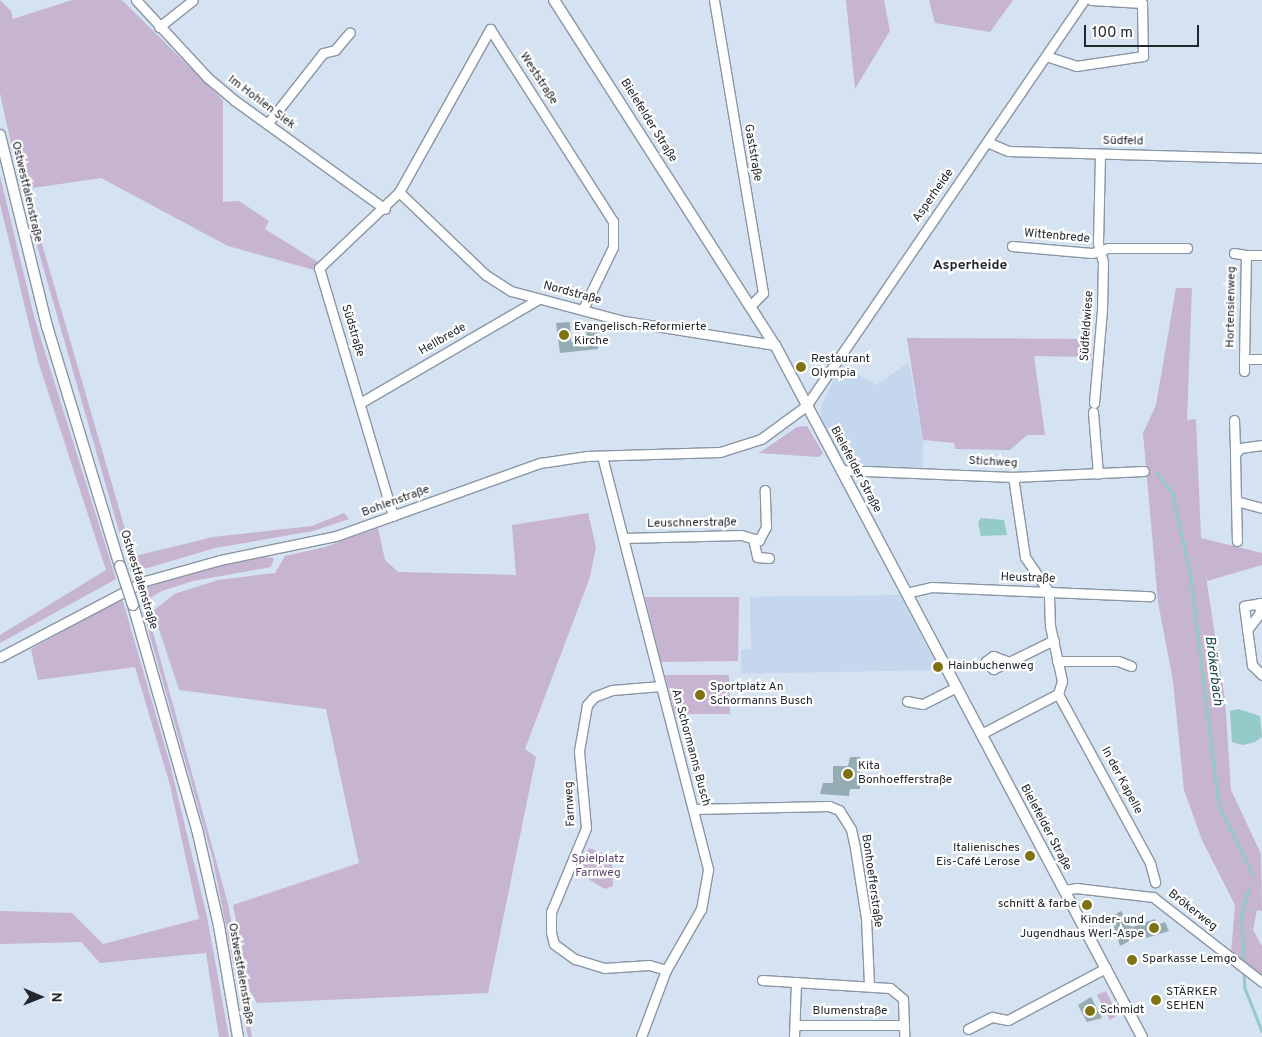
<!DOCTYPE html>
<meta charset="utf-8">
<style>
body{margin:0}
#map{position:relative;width:1262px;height:1037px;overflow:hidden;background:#d4e2f2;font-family:Overpass,sans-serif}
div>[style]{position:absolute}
.built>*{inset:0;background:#c5d7ed}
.green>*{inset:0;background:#c6b4d1}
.water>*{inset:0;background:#94cac7}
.stream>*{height:2.5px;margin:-1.25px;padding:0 1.25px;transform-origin:1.25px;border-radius:1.25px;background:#94cac7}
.building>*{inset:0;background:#96acb4}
.roads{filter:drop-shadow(1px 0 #8996a4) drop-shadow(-1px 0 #8996a4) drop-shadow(0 1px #8996a4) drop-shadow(0 -1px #8996a4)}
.minor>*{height:9px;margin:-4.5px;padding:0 4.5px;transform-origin:4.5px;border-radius:4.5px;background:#fff}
.major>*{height:10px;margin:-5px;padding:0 5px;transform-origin:5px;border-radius:5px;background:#fff}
.bridges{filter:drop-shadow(1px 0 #8996a4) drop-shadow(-1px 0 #8996a4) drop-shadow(0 1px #8996a4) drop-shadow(0 -1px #8996a4)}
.major-bridge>*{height:10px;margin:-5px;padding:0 5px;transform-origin:5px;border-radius:5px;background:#fff}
.dots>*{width:14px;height:14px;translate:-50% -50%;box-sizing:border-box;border:2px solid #fff;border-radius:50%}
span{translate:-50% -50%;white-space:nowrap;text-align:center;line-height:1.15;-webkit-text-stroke:4.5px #fff;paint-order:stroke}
.street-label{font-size:12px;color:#22272d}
.poi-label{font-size:12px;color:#22272d}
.left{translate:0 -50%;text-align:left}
.right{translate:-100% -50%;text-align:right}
.park-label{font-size:12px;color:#5e3f6f}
.neighbourhood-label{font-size:14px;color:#22272d;font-weight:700}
.water-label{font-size:14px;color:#164745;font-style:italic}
.north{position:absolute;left:15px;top:972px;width:50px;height:50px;-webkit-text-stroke:4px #fff;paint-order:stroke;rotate:91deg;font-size:14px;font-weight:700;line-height:20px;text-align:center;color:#22272d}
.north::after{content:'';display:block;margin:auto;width:18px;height:22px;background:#22272d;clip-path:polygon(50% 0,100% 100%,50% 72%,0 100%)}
.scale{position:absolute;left:1084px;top:25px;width:115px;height:22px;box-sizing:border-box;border:2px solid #22272d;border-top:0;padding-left:6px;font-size:15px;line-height:18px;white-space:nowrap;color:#22272d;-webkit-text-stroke:4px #fff;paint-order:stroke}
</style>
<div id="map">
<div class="built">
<i style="clip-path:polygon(909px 362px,923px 440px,923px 469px,847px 467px,821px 419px,821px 406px,841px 364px,876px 385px)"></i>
<i style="clip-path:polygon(900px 595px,939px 670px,741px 674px,741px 650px,751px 649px,750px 597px)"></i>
</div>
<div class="green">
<i style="clip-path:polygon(0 0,11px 11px,13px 19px,72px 0,122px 0,223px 100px,223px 202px,239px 201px,269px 221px,265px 229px,318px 262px,314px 270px,228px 246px,101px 178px,26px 189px,132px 553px,135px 556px,213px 537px,312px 526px,344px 513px,349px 519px,313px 531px,215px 548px,131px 573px,21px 190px,0 93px)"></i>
<i style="clip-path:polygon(846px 0,884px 0,890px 31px,855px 89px)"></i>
<i style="clip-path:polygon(929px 0,1013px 0,990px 32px,935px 23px)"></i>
<i style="clip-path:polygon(0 176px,35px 320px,116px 579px,0 643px,0 635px,106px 570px,38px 361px,0 204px)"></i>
<i style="clip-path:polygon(1176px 288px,1192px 288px,1187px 420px,1196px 419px,1201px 538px,1262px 553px,1262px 565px,1207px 581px,1204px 564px,1225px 700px,1231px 790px,1261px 854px,1262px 911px,1257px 910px,1253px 930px,1262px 946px,1262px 979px,1231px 954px,1235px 905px,1202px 840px,1184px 790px,1173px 681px,1158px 602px,1143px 433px,1156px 405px)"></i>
<i style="clip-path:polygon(907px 338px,1089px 339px,1091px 357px,1034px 356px,1045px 435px,1027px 435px,1010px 450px,955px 449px,954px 443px,923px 440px)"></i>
<i style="clip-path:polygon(807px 426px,823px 453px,819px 457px,759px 453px,797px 427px)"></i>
<i style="clip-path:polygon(588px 513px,596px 547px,590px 577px,525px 749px,536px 757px,488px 993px,257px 1003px,250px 991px,233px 905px,359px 863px,326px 709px,179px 690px,153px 611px,174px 594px,218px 580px,275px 573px,285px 556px,325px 547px,378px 528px,385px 560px,398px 572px,516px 575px,512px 525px)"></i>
<i style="clip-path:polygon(265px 557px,274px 558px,271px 567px,193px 581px,162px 591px,150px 598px,146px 607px,228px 904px,252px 1037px,248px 1037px,212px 856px,137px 590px,220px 566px)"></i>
<i style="clip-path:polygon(645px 597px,739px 597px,738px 661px,661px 662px)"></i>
<i style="clip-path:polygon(122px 598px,170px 764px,207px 917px,229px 1037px,219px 1037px,206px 953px,100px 963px,81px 942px,0 944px,0 911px,72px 913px,103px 944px,199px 919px,170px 785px,135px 667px,38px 680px,31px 649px)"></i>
<i style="clip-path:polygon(665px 675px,729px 675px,730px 714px,675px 714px)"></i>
<i style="clip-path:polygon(589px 848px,612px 857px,613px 886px,605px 889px,578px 873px)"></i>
<i style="clip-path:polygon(1106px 991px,1118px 1015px,1110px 1020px,1097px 995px)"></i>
</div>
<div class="water">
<i style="clip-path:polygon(981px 518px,1004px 520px,1007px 535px,981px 536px,978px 522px)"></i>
<i style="clip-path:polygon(1238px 709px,1260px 716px,1262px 737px,1255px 742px,1243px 745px,1232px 742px,1230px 711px)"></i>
</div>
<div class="stream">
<i style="left:1156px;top:472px;width:28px;rotate:52deg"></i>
<i style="left:1173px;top:494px;width:86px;rotate:77.9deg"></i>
<i style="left:1191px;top:578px;width:229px;rotate:83deg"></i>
<i style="left:1219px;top:805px;width:76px;rotate:64.1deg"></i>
<i style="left:1244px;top:965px;width:50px;rotate:-93.4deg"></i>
<i style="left:1241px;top:915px;width:26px;rotate:-74deg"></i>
<i style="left:1244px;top:971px;width:17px;rotate:87deg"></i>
<i style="left:1245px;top:988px;width:46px;rotate:68.4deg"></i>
</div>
<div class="building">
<i style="clip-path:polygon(570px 322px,571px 342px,587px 341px,586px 326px,601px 325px,598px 349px,560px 353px,556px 323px)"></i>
<i style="clip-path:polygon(850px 757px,860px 757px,860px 789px,850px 789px,849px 796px,820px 794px,823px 783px,833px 783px,833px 766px,848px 766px)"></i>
<i style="clip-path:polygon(1121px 911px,1132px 927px,1155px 919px,1157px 925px,1165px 922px,1169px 931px,1146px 938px,1144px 933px,1120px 946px,1111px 917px)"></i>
<i style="clip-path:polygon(1091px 997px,1102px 1018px,1087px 1022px,1078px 1005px)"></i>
</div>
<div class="roads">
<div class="minor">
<i style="left:136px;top:0;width:106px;rotate:47.3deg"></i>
<i style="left:208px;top:78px;width:34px;rotate:40deg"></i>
<i style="left:234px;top:100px;width:186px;rotate:35.8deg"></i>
<i style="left:714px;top:0;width:297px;rotate:80.5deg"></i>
<i style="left:763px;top:293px;width:18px;rotate:135deg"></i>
<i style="left:159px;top:27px;width:43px;rotate:-38.5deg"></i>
<i style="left:1046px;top:56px;width:32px;rotate:18deg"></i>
<i style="left:1076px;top:66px;width:68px;rotate:-8.5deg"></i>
<i style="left:1143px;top:56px;width:53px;rotate:-91.1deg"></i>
<i style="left:1142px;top:3px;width:51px;rotate:-176.6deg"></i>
<i style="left:268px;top:123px;width:89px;rotate:-51.8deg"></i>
<i style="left:323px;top:53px;width:12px;rotate:-14deg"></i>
<i style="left:335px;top:50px;width:23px;rotate:-50deg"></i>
<i style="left:987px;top:142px;width:23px;rotate:23deg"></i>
<i style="left:1008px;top:151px;width:254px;rotate:1.6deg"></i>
<i style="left:399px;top:192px;width:120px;rotate:43.7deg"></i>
<i style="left:486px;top:275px;width:30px;rotate:33deg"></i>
<i style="left:511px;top:291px;width:117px;rotate:14.9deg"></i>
<i style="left:624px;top:321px;width:153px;rotate:9deg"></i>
<i style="left:1012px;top:246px;width:80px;rotate:5deg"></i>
<i style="left:1092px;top:253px;width:17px;rotate:-17deg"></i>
<i style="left:1108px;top:248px;width:79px"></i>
<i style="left:1234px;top:253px;width:12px;rotate:9deg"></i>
<i style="left:1262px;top:255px;width:16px;rotate:180deg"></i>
<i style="left:1246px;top:255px;width:104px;rotate:91.1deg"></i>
<i style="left:1244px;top:359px;width:18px"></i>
<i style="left:1244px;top:371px;width:12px;rotate:-90deg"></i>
<i style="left:360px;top:403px;width:207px;rotate:-30.2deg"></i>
<i style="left:1094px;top:403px;width:93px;rotate:-85.1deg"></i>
<i style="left:1102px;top:310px;width:48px;rotate:-88.8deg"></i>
<i style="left:1103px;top:262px;width:20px;rotate:-105deg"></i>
<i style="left:1098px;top:243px;width:89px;rotate:-88.7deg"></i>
<i style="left:1093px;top:412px;width:62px;rotate:85.4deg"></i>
<i style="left:1234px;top:420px;width:34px;rotate:88deg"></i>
<i style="left:1262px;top:445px;width:22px;rotate:172deg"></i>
<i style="left:1240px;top:448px;width:8px;rotate:130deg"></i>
<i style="left:1235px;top:454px;width:47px;rotate:88.8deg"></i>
<i style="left:1236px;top:501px;width:27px;rotate:15deg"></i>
<i style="left:602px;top:456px;width:427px;rotate:75.6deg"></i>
<i style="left:708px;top:870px;width:40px;rotate:100deg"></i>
<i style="left:701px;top:909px;width:70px;rotate:119.8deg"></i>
<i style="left:666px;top:970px;width:72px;rotate:110.5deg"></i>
<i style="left:841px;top:470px;width:172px;rotate:2.3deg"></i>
<i style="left:1013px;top:477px;width:131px;rotate:-2.6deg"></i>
<i style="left:1236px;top:501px;width:40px;rotate:88.6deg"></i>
<i style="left:393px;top:516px;width:259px;rotate:-106.6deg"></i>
<i style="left:319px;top:268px;width:110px;rotate:-43.5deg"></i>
<i style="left:399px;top:192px;width:187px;rotate:-60.8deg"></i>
<i style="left:490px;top:29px;width:228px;rotate:57.4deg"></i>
<i style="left:613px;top:221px;width:26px;rotate:90deg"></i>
<i style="left:613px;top:247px;width:69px;rotate:115.8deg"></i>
<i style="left:624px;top:538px;width:117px;rotate:-1.5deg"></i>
<i style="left:741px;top:535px;width:19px;rotate:16deg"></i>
<i style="left:759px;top:540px;width:15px;rotate:-62deg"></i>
<i style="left:766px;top:527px;width:37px;rotate:-92deg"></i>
<i style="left:753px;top:539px;width:18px;rotate:77deg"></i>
<i style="left:757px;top:557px;width:12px;rotate:5deg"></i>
<i style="left:906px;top:593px;width:26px;rotate:-13deg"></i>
<i style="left:931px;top:587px;width:219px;rotate:2.4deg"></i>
<i style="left:1262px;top:603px;width:18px;rotate:171deg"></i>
<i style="left:1244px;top:606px;width:60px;rotate:82.3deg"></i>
<i style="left:1252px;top:665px;width:14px;rotate:45deg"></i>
<i style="left:1247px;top:630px;width:21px;rotate:-53deg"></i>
<i style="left:1260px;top:613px;width:10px;rotate:-96deg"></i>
<i style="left:0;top:657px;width:164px;rotate:-27.7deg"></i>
<i style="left:145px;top:581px;width:78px;rotate:-15.6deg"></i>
<i style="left:220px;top:560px;width:118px;rotate:-11.7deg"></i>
<i style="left:336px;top:536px;width:217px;rotate:-19.7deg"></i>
<i style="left:540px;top:463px;width:48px;rotate:-8.5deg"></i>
<i style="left:587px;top:456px;width:133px;rotate:-1.7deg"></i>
<i style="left:720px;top:452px;width:43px;rotate:-17.6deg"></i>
<i style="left:761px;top:439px;width:56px;rotate:-36.3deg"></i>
<i style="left:806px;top:406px;width:492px;rotate:-55.6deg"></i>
<i style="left:1057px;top:661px;width:61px"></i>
<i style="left:1118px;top:661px;width:14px;rotate:21deg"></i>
<i style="left:1009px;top:662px;width:17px;rotate:-159deg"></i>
<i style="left:993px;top:656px;width:9px;rotate:144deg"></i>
<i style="left:986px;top:661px;width:11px;rotate:49deg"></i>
<i style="left:993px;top:669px;width:17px;rotate:-24deg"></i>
<i style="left:1009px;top:662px;width:50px;rotate:-26.1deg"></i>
<i style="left:661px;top:686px;width:49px;rotate:175.3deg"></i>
<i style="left:612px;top:690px;width:19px;rotate:159deg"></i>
<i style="left:594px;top:697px;width:11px;rotate:131deg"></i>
<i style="left:587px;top:705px;width:47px;rotate:99.9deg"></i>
<i style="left:579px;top:751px;width:77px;rotate:84.8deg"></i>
<i style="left:586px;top:828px;width:91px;rotate:112.6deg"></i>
<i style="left:551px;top:912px;width:20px;rotate:90deg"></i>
<i style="left:551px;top:932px;width:12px;rotate:76deg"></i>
<i style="left:554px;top:944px;width:26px;rotate:36deg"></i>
<i style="left:575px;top:959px;width:30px;rotate:17deg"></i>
<i style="left:604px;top:968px;width:45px;rotate:-3.8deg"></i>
<i style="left:649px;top:965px;width:18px;rotate:16deg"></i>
<i style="left:1058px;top:694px;width:192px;rotate:61.4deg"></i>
<i style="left:1150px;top:863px;width:20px;rotate:75deg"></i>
<i style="left:907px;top:701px;width:16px;rotate:11deg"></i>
<i style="left:923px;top:704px;width:37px;rotate:-27deg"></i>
<i style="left:981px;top:734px;width:87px;rotate:-27.5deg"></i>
<i style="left:1058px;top:694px;width:14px;rotate:-73deg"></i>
<i style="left:1062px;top:681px;width:56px;rotate:-102.3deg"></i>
<i style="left:1050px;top:626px;width:34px;rotate:-92deg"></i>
<i style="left:1049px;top:592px;width:42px;rotate:-124.4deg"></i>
<i style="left:1025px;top:557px;width:81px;rotate:-98.5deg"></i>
<i style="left:693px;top:809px;width:136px;rotate:-1.3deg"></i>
<i style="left:829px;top:806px;width:11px;rotate:22deg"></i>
<i style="left:839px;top:810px;width:22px;rotate:58deg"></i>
<i style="left:851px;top:829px;width:19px;rotate:78deg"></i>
<i style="left:855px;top:848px;width:71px;rotate:81.1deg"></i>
<i style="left:866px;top:918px;width:67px;rotate:87.4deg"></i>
<i style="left:1064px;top:890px;width:12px;rotate:-9deg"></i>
<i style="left:1076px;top:888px;width:78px;rotate:6.7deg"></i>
<i style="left:1153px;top:897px;width:138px;rotate:37.9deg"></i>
<i style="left:762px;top:980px;width:128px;rotate:3.6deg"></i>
<i style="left:890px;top:988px;width:17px;rotate:40deg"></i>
<i style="left:903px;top:999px;width:38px;rotate:88deg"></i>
<i style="left:796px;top:1025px;width:108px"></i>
<i style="left:968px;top:1029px;width:27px;rotate:-27deg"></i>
<i style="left:992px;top:1017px;width:16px;rotate:11deg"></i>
<i style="left:1008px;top:1020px;width:111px;rotate:-28deg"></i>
<i style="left:794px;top:1037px;width:55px;rotate:-87.9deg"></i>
</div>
<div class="major">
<i style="left:554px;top:0;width:410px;rotate:57.4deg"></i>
<i style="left:775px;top:345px;width:783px;rotate:62.06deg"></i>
<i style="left:0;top:135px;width:197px;rotate:76.2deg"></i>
<i style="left:47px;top:326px;width:251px;rotate:73.1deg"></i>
<i style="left:133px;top:605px;width:233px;rotate:74.1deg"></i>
<i style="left:197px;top:829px;width:99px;rotate:77.2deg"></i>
<i style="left:219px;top:926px;width:113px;rotate:80.3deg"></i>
</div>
</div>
<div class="bridges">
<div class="major-bridge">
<i style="left:120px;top:566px;width:41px;rotate:71.6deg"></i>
</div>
</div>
<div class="dots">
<i style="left:564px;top:335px;background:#7e7213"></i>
<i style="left:801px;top:367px;background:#7e7213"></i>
<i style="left:938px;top:667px;background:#7e7213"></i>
<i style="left:700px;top:695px;background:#7e7213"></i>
<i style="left:848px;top:774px;background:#7e7213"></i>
<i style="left:1030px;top:856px;background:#7e7213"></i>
<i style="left:1087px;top:905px;background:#7e7213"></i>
<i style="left:1154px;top:928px;background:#7e7213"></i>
<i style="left:1132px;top:960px;background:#7e7213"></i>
<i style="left:1156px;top:1000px;background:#7e7213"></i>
<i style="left:1090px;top:1011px;background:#7e7213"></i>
</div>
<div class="street-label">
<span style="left:538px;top:79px;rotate:57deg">Weststraße</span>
<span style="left:261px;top:103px;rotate:37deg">Im Hohlen Siek</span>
<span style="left:648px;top:121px;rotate:58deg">Bielefelder Straße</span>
<span style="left:1123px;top:142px;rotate:1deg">Südfeld</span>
<span style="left:752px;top:153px;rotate:80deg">Gaststraße</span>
<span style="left:26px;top:192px;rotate:77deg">Ostwestfalenstraße</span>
<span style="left:934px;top:196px;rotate:-55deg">Asperheide</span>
<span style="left:1057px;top:237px;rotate:5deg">Wittenbrede</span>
<span style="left:572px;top:294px;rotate:15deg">Nordstraße</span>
<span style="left:1232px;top:307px;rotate:-89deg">Hortensienweg</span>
<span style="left:1088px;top:326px;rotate:-86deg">Südfeldwiese</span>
<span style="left:352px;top:331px;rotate:73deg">Südstraße</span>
<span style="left:443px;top:340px;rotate:-30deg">Hellbrede</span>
<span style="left:993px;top:463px;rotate:3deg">Stichweg</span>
<span style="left:855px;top:470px;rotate:62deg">Bielefelder Straße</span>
<span style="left:396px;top:502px;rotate:-20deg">Bohlenstraße</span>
<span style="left:692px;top:524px;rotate:-1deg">Leuschnerstraße</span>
<span style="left:1028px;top:579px;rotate:2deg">Heustraße</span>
<span style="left:138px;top:580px;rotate:73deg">Ostwestfalenstraße</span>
<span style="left:690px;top:748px;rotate:75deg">An Schormanns Busch</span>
<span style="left:1121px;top:781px;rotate:62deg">In der Kapelle</span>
<span style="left:571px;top:804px;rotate:-93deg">Farnweg</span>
<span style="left:1045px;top:828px;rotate:62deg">Bielefelder Straße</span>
<span style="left:871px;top:881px;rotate:82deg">Bonhoefferstraße</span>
<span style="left:1192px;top:911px;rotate:38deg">Brökerweg</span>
<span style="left:240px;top:974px;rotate:80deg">Ostwestfalenstraße</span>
<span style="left:850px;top:1012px">Blumenstraße</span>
</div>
<div class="poi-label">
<span class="left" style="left:574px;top:335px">Evangelisch-Reformierte<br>Kirche</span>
<span class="left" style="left:811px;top:367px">Restaurant<br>Olympia</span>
<span class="left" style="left:948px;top:667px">Hainbuchenweg</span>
<span class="left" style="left:710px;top:695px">Sportplatz An<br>Schormanns Busch</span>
<span class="left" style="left:858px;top:774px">Kita<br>Bonhoefferstraße</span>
<span class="right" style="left:1020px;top:856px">Italienisches<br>Eis-Café Lerose</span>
<span class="right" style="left:1077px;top:905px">schnitt &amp; farbe</span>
<span class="right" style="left:1144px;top:928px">Kinder- und<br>Jugendhaus Werl-Aspe</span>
<span class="left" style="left:1142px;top:960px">Sparkasse Lemgo</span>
<span class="left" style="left:1166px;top:1000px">STÄRKER<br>SEHEN</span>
<span class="left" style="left:1100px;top:1011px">Schmidt</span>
</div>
<div class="park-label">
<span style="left:598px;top:867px">Spielplatz<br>Farnweg</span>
</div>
<div class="neighbourhood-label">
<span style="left:970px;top:266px">Asperheide</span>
</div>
<div class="water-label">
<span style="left:1213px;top:671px;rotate:83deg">Brökerbach</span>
</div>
<div class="north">N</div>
<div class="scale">100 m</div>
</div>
